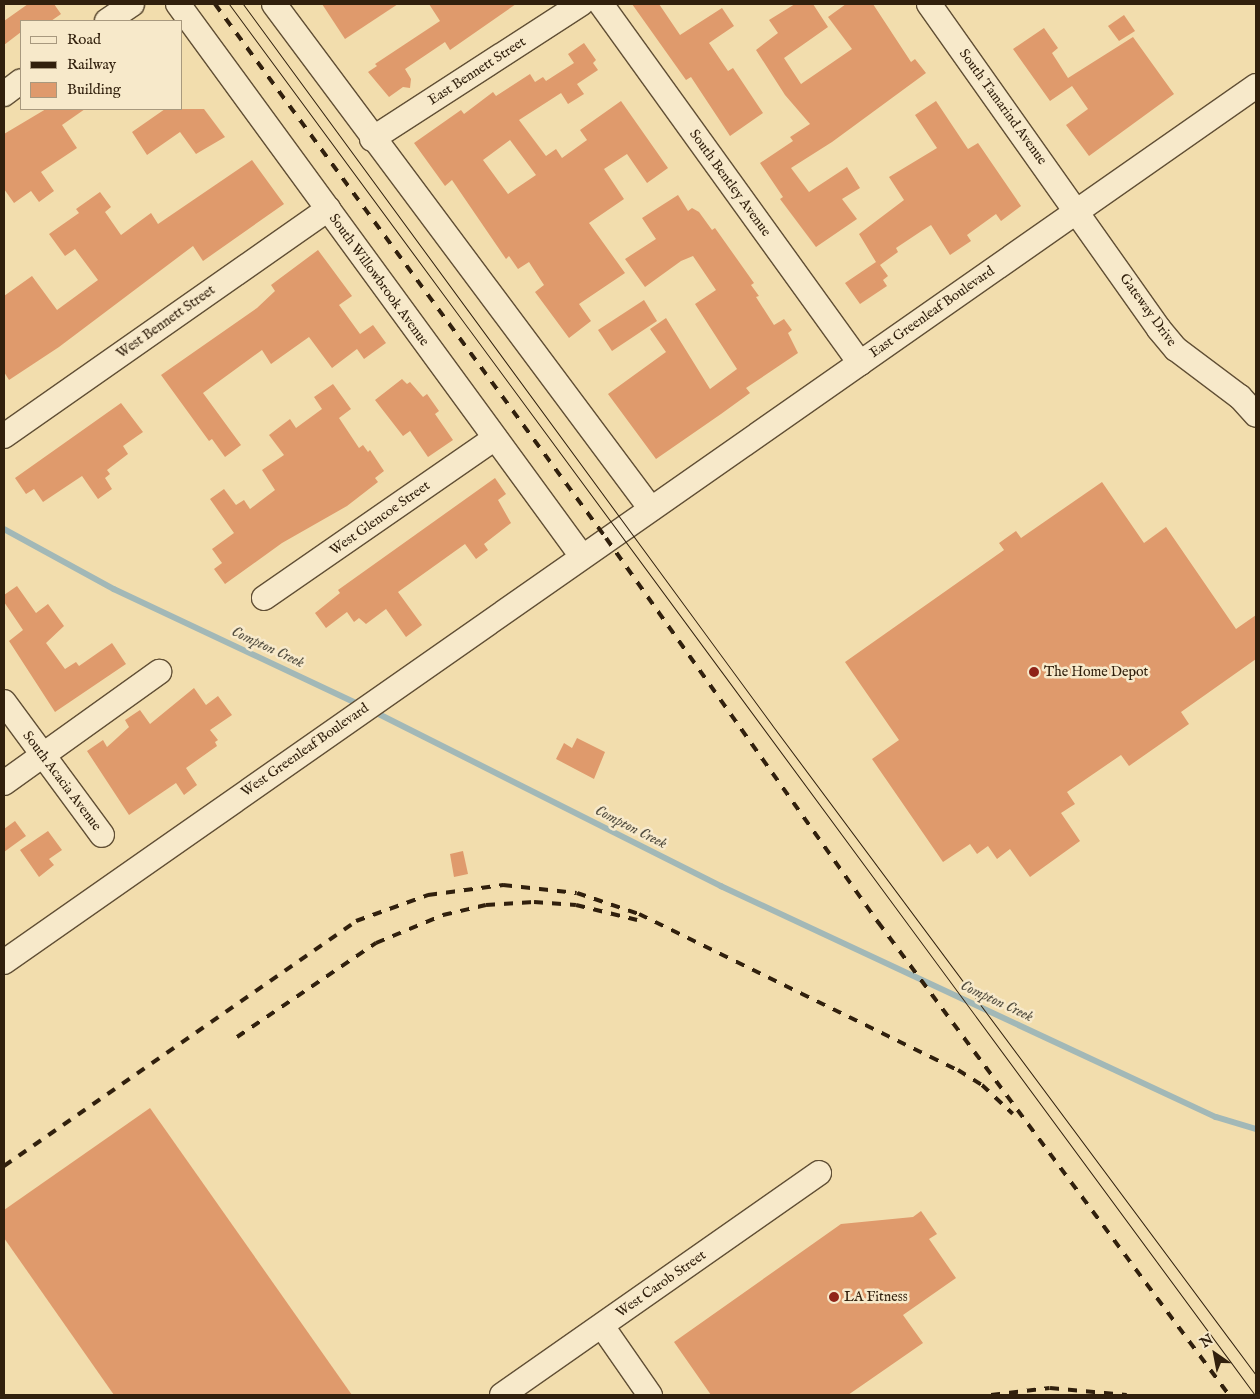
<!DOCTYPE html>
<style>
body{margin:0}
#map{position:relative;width:1260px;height:1399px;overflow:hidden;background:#f2ddad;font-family:"IM FELL English",serif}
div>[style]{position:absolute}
.stream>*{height:5.5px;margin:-2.75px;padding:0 2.75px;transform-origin:2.75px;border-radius:2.75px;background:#a2b8b7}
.building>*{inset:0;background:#df9a6c}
.roads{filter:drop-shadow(1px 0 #614f35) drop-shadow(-1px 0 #614f35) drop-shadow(0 1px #614f35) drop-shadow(0 -1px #614f35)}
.minor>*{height:24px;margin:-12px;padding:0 12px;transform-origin:12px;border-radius:12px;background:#f7e9ca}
.tram>*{height:1px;margin:-0.5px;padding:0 0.5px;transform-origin:0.5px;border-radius:0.5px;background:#31200d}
.rail>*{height:4px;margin-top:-2px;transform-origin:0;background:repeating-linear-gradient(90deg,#31200d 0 9px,transparent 0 18px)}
.dots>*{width:14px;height:14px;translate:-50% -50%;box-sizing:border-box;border:2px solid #f7e9ca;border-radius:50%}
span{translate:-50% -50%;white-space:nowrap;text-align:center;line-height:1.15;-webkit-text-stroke:5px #f7e9ca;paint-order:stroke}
.street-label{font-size:14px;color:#31200d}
.poi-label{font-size:14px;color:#31200d}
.left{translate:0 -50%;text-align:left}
.water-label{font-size:15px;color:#534e40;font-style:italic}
.frame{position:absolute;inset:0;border:5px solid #31200d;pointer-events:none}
.legend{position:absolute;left:20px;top:20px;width:162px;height:90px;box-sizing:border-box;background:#f7e9ca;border:1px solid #a8997e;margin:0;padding:6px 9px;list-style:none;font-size:15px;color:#31200d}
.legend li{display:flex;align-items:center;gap:10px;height:25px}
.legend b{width:25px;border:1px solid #a8997e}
.north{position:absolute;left:1190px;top:1329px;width:50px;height:50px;-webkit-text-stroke:4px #f7e9ca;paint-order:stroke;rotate:327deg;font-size:14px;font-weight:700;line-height:20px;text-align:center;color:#31200d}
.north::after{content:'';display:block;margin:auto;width:18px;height:22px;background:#31200d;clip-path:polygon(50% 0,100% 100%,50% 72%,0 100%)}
</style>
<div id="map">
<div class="stream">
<i style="left:4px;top:529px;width:125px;rotate:28.6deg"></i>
<i style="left:114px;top:589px;width:272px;rotate:25.2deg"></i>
<i style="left:373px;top:711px;width:390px;rotate:26.7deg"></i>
<i style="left:721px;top:886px;width:546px;rotate:25.02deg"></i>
<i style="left:1216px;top:1117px;width:42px;rotate:16.7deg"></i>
</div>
<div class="building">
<i style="clip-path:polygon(28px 4px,54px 4px,61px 14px,51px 21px,21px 21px,21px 32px,4px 45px,4px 21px)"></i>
<i style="clip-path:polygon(322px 4px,398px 4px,345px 39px)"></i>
<i style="clip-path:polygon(429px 4px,516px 4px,450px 50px,445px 42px,405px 69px,411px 79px,410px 88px,403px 87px,389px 97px,368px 72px,377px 66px,375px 64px,440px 21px)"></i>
<i style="clip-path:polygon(632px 4px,659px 4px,680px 35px,722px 8px,734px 26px,709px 43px,728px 71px,733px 68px,763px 113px,730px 136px,691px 77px,686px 80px)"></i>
<i style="clip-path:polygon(795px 4px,813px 4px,828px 27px,784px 58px,801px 84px,852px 49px,828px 17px,846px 4px,873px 4px,911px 62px,915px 59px,926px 73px,832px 142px,791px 168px,809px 192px,847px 167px,860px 188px,842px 199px,857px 219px,816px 247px,780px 199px,783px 197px,760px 163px,793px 141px,790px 137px,810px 124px,785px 95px,756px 50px,778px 33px,769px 20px)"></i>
<i style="clip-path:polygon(1124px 15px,1135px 31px,1119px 41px,1108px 26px)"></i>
<i style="clip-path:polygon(1044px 28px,1058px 48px,1052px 53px,1068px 78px,1133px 37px,1174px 94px,1089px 156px,1066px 125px,1088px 109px,1072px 86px,1050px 101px,1013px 49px)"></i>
<i style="clip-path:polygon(evenodd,584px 43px,596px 60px,593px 63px,598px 70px,577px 84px,584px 94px,568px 104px,561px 93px,519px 120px,546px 156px,556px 149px,562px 158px,587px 140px,580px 130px,621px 101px,668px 168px,647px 183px,627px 154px,604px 169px,624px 199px,589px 223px,625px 273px,579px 304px,591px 321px,569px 338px,535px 292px,544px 285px,529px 262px,518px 269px,509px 256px,506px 259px,452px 180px,445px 186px,414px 143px,461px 110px,464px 114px,493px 92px,496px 96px,530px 74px,535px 82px,543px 77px,546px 81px,574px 63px,568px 54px,584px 43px,510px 140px,536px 175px,508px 194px,483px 160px,510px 140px)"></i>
<i style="clip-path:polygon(936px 101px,968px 149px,978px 143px,1021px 206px,1001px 221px,996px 214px,967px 235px,971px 241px,950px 255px,931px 225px,923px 230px,896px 248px,898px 252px,880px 265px,888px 276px,883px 280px,887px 286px,860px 304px,845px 283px,876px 262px,859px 234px,904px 200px,889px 177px,937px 148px,915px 115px)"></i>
<i style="clip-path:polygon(46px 109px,85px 109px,62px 125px,77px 148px,41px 172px,54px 191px,39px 202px,31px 191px,14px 203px,4px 189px,4px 134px)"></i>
<i style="clip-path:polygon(165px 109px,204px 109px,225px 137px,196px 154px,180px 132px,147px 155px,132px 132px)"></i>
<i style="clip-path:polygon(252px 160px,284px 204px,203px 261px,193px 246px,59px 347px,9px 380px,4px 372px,4px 296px,32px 276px,57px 310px,98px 280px,75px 249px,65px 256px,49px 234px,79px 213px,76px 209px,100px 192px,111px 207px,105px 212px,121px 235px,151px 213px,158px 224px)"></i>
<i style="clip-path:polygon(678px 195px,688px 211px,692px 208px,699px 212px,712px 230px,715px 228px,754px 283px,751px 285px,759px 296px,756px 297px,774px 325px,784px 319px,792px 330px,788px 333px,798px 353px,746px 388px,750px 393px,721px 414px,656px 459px,608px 394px,666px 352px,650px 329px,666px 318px,710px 389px,737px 369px,695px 304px,716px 290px,693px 256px,681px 261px,645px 287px,625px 259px,656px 239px,642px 218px)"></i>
<i style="clip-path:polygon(318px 250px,352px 296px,339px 305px,360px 334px,373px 325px,386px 343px,364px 359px,357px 349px,332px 368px,309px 337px,271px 364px,262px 350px,203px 393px,241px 445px,225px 457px,212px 439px,209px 441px,161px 375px,257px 308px,275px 291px,271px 285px)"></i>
<i style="clip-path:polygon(644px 300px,657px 321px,612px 351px,598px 330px)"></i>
<i style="clip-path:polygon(402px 379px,407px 384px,410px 382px,423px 397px,427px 394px,439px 411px,435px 414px,453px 440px,428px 457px,410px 431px,403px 436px,375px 400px)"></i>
<i style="clip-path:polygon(333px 384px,351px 409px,339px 418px,359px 448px,363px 445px,368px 452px,370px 450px,384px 471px,375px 478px,378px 482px,347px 506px,282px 543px,225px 584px,214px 569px,222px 563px,212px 549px,234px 533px,210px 499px,224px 489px,236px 505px,244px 500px,250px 509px,275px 490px,262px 470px,284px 455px,269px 435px,290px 419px,296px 428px,322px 409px,314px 397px)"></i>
<i style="clip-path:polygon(121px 403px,143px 432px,123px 446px,128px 454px,107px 470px,110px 474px,105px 478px,112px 489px,98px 499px,82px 476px,43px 502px,34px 489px,26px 494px,15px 478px)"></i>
<i style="clip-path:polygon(495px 478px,506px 494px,498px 500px,511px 523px,484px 544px,488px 550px,476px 559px,465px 544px,398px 592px,422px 625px,406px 637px,386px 609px,366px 624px,359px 618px,354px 622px,347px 612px,326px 628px,315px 613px,340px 593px,338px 590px)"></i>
<i style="clip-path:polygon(1102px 482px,1144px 543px,1166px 527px,1236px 629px,1256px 615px,1256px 659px,1181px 712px,1189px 724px,1129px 766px,1121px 755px,1067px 792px,1075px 804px,1061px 813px,1080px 841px,1030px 877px,1010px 849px,997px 859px,988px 846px,977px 854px,970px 844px,943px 862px,872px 759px,899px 740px,845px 662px,1004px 550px,999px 543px,1016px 531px,1021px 538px)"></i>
<i style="clip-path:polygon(17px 586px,36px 613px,48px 604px,64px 626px,46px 643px,65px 669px,76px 662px,79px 666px,112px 643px,126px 664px,55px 712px,9px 641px,23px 630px,4px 602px,4px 595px)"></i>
<i style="clip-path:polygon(194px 688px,206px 705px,218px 696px,232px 715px,210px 730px,218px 740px,215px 742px,217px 746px,186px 768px,197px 785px,184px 795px,176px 783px,129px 815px,87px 751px,103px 740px,107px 747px,129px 727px,125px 720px,140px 710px,150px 724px)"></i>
<i style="clip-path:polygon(577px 738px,605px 752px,594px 779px,556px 759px,564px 743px,572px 748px)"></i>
<i style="clip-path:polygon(15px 821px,26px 836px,4px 852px,4px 829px)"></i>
<i style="clip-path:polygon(48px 831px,62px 850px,49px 859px,54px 865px,39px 877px,20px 850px)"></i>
<i style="clip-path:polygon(463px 851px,468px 874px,454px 877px,450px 854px)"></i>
<i style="clip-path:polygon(150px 1108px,352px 1395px,114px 1395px,4px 1238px,4px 1210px)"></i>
<i style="clip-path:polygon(921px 1211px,937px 1234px,929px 1239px,956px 1278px,903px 1315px,923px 1343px,848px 1395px,711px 1395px,674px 1342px,841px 1224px,913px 1217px)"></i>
</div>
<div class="roads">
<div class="minor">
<i style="left:178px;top:4px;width:683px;rotate:53.82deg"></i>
<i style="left:274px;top:4px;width:630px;rotate:53.26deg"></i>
<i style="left:601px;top:4px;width:443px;rotate:54.2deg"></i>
<i style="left:929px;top:4px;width:398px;rotate:54.7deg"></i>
<i style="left:1159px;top:329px;width:26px;rotate:50deg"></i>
<i style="left:1176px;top:349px;width:80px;rotate:36.9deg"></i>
<i style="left:1240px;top:397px;width:24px;rotate:48deg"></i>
<i style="left:107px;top:21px;width:30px;rotate:-34deg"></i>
<i style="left:4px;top:94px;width:21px;rotate:-37deg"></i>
<i style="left:372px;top:139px;width:249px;rotate:-32.9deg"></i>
<i style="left:4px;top:436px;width:396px;rotate:-35deg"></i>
<i style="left:264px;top:598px;width:281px;rotate:-34.7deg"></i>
<i style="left:4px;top:702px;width:165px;rotate:53.6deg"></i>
<i style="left:4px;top:783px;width:191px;rotate:-35.6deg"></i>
<i style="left:4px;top:962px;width:1528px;rotate:-34.98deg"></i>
<i style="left:602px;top:1326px;width:84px;rotate:55.2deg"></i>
<i style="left:502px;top:1395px;width:387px;rotate:-35deg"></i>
</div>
</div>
<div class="tram">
<i style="left:229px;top:4px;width:1728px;rotate:53.59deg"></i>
<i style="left:243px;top:4px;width:894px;rotate:53.73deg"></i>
<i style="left:772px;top:725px;width:810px;rotate:53.33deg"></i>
</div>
<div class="rail">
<i style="left:215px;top:4px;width:662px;rotate:53.79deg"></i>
<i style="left:606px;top:538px;width:471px;rotate:54.7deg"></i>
<i style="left:878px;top:922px;width:589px;rotate:53.42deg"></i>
<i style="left:237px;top:1037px;width:168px;rotate:-34.1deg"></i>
<i style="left:376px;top:943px;width:73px;rotate:-22.7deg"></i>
<i style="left:443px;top:915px;width:44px;rotate:-13.1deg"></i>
<i style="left:486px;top:905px;width:48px;rotate:-3.6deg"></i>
<i style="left:534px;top:902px;width:42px;rotate:4.1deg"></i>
<i style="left:576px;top:905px;width:63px;rotate:13.8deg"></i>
<i style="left:4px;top:1166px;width:429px;rotate:-34.8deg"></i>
<i style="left:356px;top:921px;width:77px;rotate:-19.9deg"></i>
<i style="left:428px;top:895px;width:76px;rotate:-7.6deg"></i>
<i style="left:503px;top:885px;width:74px;rotate:6.2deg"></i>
<i style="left:577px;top:893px;width:65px;rotate:18.7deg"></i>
<i style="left:639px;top:914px;width:355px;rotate:26.1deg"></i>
<i style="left:958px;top:1070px;width:28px;rotate:32deg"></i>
<i style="left:982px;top:1085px;width:42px;rotate:43.1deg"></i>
<i style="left:991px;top:1395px;width:59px;rotate:-6.8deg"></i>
<i style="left:1050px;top:1388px;width:77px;rotate:5.2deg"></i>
</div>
<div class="dots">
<i style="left:1034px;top:672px;background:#8f2418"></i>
<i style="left:834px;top:1297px;background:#8f2418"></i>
</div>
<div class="street-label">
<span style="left:477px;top:71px;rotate:-33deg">East Bennett Street</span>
<span style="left:1003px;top:107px;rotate:54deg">South Tamarind Avenue</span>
<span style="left:730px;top:183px;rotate:54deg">South Bentley Avenue</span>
<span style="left:379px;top:280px;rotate:54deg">South Willowbrook Avenue</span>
<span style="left:1148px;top:310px;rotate:54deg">Gateway Drive</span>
<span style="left:932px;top:312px;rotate:-35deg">East Greenleaf Boulevard</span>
<span style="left:166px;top:322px;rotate:-35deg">West Bennett Street</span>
<span style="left:380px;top:518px;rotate:-35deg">West Glencoe Street</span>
<span style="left:305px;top:750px;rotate:-35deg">West Greenleaf Boulevard</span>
<span style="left:62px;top:781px;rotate:53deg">South Acacia Avenue</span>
<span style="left:661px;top:1284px;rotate:-35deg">West Carob Street</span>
</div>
<div class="poi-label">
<span class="left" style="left:1044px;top:672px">The Home Depot</span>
<span class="left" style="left:844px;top:1297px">LA Fitness</span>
</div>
<div class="water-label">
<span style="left:268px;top:647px;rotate:25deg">Compton Creek</span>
<span style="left:631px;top:827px;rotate:27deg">Compton Creek</span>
<span style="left:997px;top:1001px;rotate:25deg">Compton Creek</span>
</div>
<div class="frame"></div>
<ul class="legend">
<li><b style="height:6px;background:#f7e9ca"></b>Road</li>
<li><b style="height:6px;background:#31200d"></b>Railway</li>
<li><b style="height:14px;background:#df9a6c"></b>Building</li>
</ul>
<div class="north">N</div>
</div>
